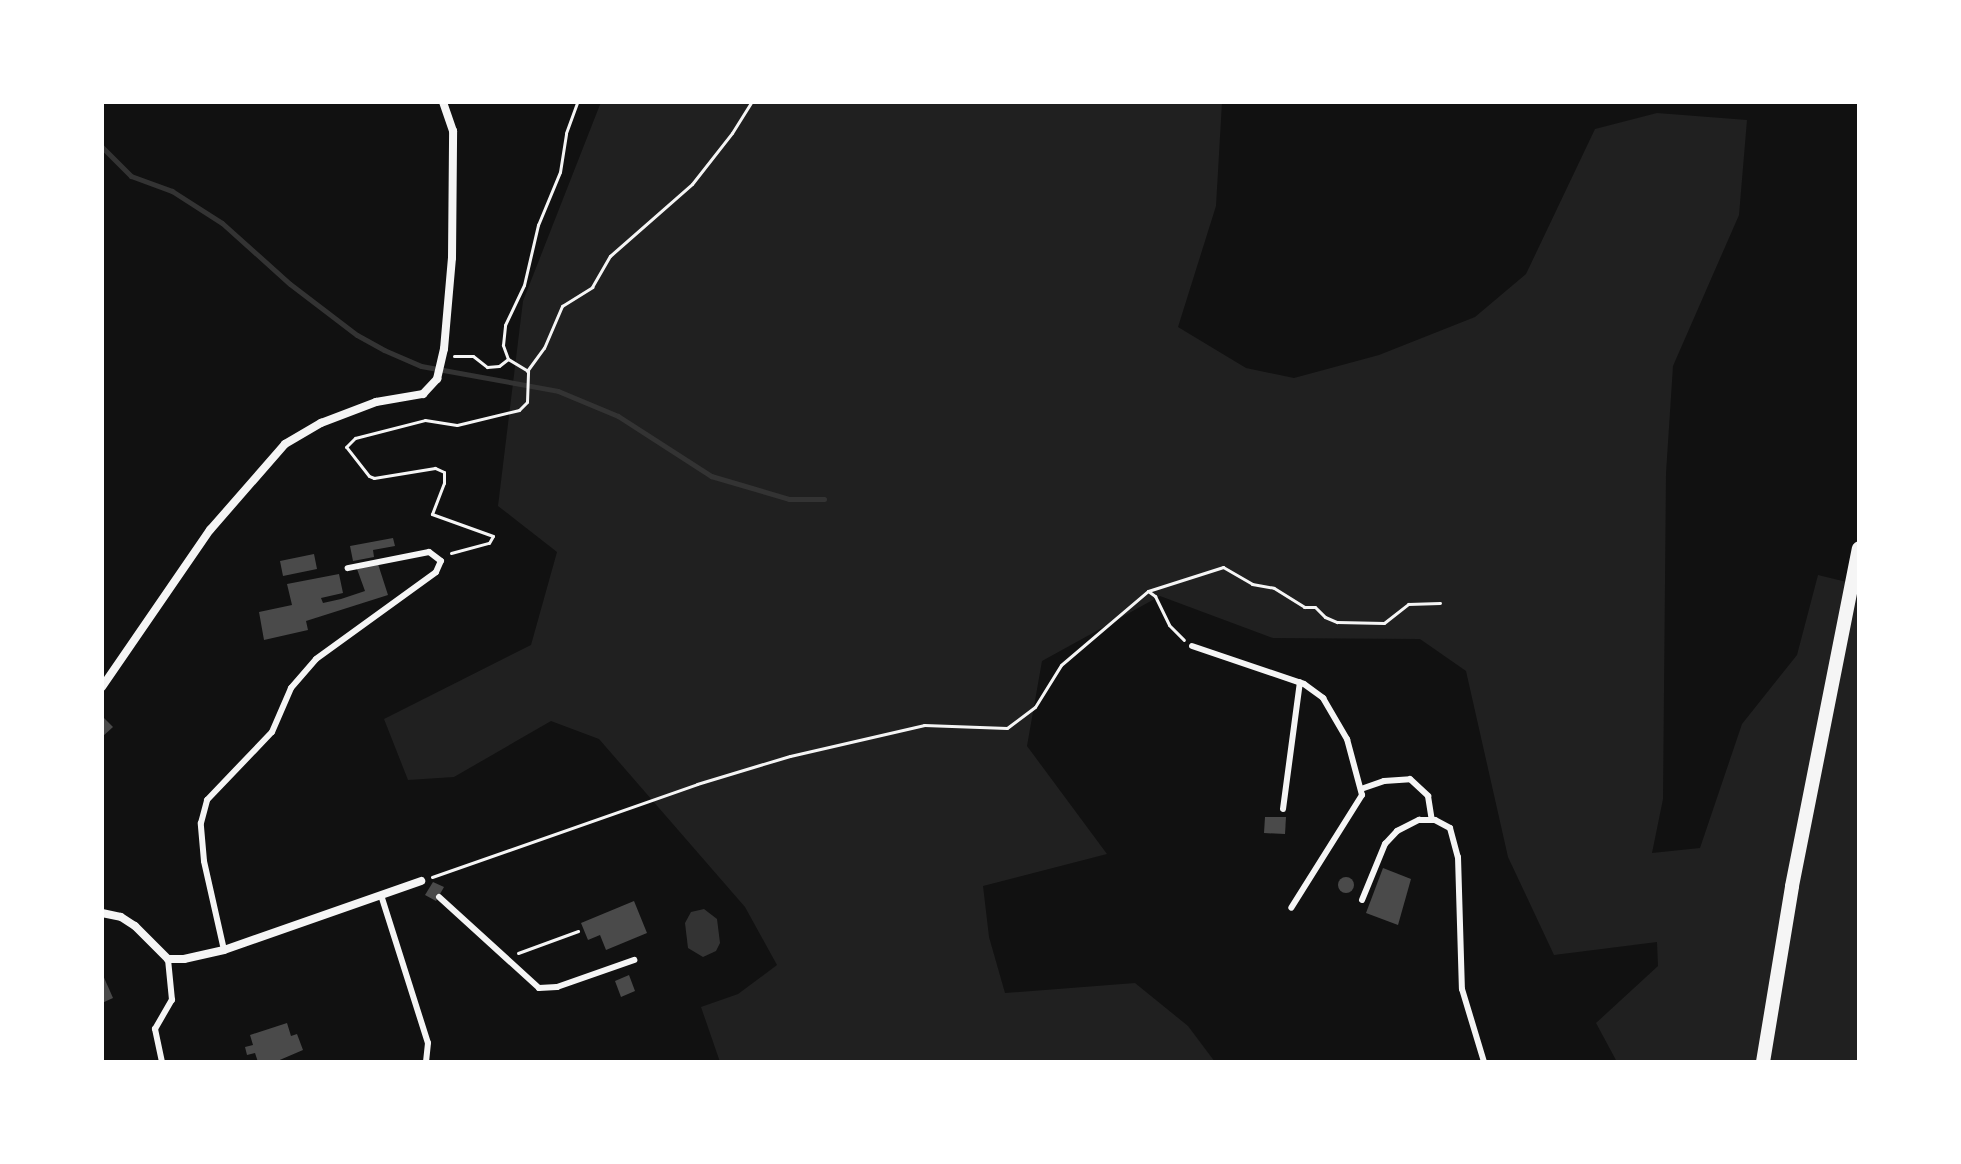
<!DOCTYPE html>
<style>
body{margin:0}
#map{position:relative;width:1961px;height:1164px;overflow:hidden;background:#111;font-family:Lato,sans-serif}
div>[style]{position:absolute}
.green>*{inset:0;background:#202020}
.water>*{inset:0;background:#333}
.stream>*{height:5px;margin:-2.5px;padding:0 2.5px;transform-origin:2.5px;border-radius:2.5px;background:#333}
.building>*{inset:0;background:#4a4a4a}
.round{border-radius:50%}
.path>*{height:3px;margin:-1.5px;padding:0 1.5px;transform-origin:1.5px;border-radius:1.5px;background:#f5f5f5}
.service>*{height:6px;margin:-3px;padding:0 3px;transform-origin:3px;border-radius:3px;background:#f5f5f5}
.minor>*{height:8px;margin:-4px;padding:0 4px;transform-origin:4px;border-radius:4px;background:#f5f5f5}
.tertiary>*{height:14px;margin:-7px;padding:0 7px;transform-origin:7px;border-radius:7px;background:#f5f5f5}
span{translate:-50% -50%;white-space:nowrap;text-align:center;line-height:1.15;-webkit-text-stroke:7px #fff;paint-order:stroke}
.frame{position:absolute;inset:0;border:104px solid #fff;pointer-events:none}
</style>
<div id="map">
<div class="green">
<i style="clip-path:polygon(601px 102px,1222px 102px,1216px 206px,1178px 327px,1246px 368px,1294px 378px,1379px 355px,1475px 317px,1526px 274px,1595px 129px,1657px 113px,1747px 120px,1739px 215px,1673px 366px,1666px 473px,1663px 799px,1652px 853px,1700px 848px,1742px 724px,1797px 655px,1818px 575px,1859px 585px,1859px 1062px,1617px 1062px,1596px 1023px,1658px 966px,1657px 942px,1554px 955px,1508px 857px,1466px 671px,1420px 639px,1273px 638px,1160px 596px,1042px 661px,1027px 746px,1107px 854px,983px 886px,989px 937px,1005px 993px,1135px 983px,1188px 1026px,1215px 1062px,720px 1062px,701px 1007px,738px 994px,777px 965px,745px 907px,599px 739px,551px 721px,454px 777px,408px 780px,384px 719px,531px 645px,557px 552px,498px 506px,523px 301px)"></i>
</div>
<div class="water">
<i style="clip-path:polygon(704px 909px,717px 919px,720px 943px,716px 951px,703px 957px,688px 948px,685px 923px,691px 912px)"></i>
</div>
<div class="stream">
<i style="left:102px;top:147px;width:41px;rotate:45deg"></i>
<i style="left:131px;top:176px;width:44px;rotate:20.1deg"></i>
<i style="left:172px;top:191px;width:59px;rotate:32.6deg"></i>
<i style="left:222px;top:223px;width:91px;rotate:41.9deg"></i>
<i style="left:290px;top:284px;width:84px;rotate:37.3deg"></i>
<i style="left:357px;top:335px;width:31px;rotate:29deg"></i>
<i style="left:384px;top:350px;width:40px;rotate:23.4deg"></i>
<i style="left:421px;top:366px;width:139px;rotate:10.3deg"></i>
<i style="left:558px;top:391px;width:65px;rotate:22.6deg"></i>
<i style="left:618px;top:416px;width:111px;rotate:32.8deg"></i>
<i style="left:711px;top:476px;width:81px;rotate:16.4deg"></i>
<i style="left:789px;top:499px;width:35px"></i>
</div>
<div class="building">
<i style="clip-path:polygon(393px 538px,395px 546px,373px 550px,374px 557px,353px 561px,350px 546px)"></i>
<i style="clip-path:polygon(314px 554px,317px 569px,283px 576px,280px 561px)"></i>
<i style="clip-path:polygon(378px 564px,388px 595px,306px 621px,308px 630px,264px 640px,259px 612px,292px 605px,287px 584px,339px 574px,343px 593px,321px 598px,323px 603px,341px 599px,365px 591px,357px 569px)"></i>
<i style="clip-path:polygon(102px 716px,113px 727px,102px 737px)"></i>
<i style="clip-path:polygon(1265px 817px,1286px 817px,1285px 834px,1264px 833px)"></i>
<i style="clip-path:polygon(1383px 868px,1411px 879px,1398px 925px,1366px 913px)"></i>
<i class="round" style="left:1338px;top:877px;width:16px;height:16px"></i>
<i style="clip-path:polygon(433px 882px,444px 887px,436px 901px,425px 895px)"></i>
<i style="clip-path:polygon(634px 901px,647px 933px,606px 950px,600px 935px,588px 940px,581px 923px)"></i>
<i style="clip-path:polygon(102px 973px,113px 998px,102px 1003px)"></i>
<i style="clip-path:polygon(629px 975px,635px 991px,621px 997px,615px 981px)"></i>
<i style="clip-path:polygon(287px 1023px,291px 1036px,297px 1034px,303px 1050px,275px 1062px,258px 1062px,255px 1053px,247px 1055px,245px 1047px,253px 1045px,250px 1035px)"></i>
</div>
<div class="path">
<i style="left:454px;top:356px;width:19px"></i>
<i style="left:473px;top:356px;width:18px;rotate:38deg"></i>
<i style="left:487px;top:367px;width:12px;rotate:-5deg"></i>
<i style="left:499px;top:366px;width:11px;rotate:-38deg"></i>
<i style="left:527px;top:371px;width:29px;rotate:-54deg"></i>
<i style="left:544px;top:348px;width:46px;rotate:-66.8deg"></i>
<i style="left:562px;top:306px;width:36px;rotate:-32deg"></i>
<i style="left:592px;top:287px;width:36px;rotate:-60deg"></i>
<i style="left:610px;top:256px;width:109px;rotate:-41.3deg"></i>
<i style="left:692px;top:184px;width:65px;rotate:-51.9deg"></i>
<i style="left:732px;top:133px;width:36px;rotate:-58deg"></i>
<i style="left:451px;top:553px;width:39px;rotate:-15deg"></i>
<i style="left:489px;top:543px;width:8px;rotate:-60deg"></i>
<i style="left:493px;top:536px;width:65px;rotate:-160.2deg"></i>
<i style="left:432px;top:514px;width:33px;rotate:-69deg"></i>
<i style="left:444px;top:483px;width:11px;rotate:-90deg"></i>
<i style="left:444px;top:472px;width:10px;rotate:-156deg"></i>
<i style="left:435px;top:468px;width:62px;rotate:170.7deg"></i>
<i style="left:374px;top:478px;width:5px;rotate:-158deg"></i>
<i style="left:369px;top:476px;width:37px;rotate:-128deg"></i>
<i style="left:346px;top:447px;width:13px;rotate:-45deg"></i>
<i style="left:355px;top:438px;width:72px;rotate:-14.4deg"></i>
<i style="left:425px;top:420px;width:32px;rotate:9deg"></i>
<i style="left:457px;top:425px;width:64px;rotate:-13.6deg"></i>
<i style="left:519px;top:410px;width:11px;rotate:-45deg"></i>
<i style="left:527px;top:402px;width:31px;rotate:-88deg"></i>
<i style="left:528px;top:371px;width:23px;rotate:-149deg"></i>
<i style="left:508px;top:359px;width:15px;rotate:-110deg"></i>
<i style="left:503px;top:345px;width:20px;rotate:-84deg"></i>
<i style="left:505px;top:325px;width:44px;rotate:-64.6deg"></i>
<i style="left:524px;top:285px;width:62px;rotate:-76.9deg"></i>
<i style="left:538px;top:225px;width:57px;rotate:-67.5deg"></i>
<i style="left:560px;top:172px;width:39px;rotate:-81deg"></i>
<i style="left:566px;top:133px;width:33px;rotate:-70deg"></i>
<i style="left:1148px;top:591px;width:79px;rotate:-17.7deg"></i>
<i style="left:1223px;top:567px;width:34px;rotate:30deg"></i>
<i style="left:1252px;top:584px;width:22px;rotate:10deg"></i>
<i style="left:1274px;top:588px;width:36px;rotate:32deg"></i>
<i style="left:1304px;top:607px;width:11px"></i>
<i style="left:1315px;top:607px;width:14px;rotate:45deg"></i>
<i style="left:1325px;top:617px;width:13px;rotate:23deg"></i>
<i style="left:1337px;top:622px;width:47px;rotate:1.2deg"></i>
<i style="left:1384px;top:623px;width:31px;rotate:-38deg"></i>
<i style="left:1408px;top:604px;width:32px;rotate:-2deg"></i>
<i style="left:432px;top:877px;width:281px;rotate:-19.3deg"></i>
<i style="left:697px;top:784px;width:97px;rotate:-16.8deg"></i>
<i style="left:790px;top:756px;width:138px;rotate:-13deg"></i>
<i style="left:924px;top:725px;width:83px;rotate:2.1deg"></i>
<i style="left:1007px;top:728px;width:35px;rotate:-37deg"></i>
<i style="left:1035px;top:707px;width:49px;rotate:-58.2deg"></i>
<i style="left:1061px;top:665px;width:114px;rotate:-40.4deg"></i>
<i style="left:1148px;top:591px;width:9px;rotate:36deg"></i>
<i style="left:1155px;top:596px;width:32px;rotate:64deg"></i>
<i style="left:1169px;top:625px;width:21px;rotate:45deg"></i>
<i style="left:518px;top:953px;width:64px;rotate:-20.1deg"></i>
</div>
<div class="service">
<i style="left:1192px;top:646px;width:118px;rotate:18.7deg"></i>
<i style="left:1304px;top:684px;width:24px;rotate:36deg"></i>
<i style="left:1323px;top:698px;width:48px;rotate:59.7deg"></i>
<i style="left:1347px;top:739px;width:58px;rotate:75deg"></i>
<i style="left:1362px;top:795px;width:133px;rotate:122.1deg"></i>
<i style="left:1361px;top:789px;width:24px;rotate:-19deg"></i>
<i style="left:1384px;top:781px;width:26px;rotate:-4deg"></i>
<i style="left:1410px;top:779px;width:25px;rotate:43deg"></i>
<i style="left:1428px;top:796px;width:24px;rotate:81deg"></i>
<i style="left:1283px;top:809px;width:128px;rotate:-82.4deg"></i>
<i style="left:381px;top:895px;width:155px;rotate:72.4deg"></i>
<i style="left:428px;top:1043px;width:19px;rotate:96deg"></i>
<i style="left:439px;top:897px;width:135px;rotate:42.3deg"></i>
<i style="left:539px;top:988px;width:18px;rotate:-3deg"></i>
<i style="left:557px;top:987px;width:82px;rotate:-19.3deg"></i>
<i style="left:1362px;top:900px;width:61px;rotate:-67.7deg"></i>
<i style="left:1385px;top:844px;width:18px;rotate:-47deg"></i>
<i style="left:1397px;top:831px;width:25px;rotate:-27deg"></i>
<i style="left:1419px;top:820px;width:16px"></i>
<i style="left:1435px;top:820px;width:17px;rotate:28deg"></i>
<i style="left:1450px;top:828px;width:30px;rotate:75deg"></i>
<i style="left:1458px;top:857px;width:132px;rotate:88.3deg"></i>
<i style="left:1462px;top:989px;width:76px;rotate:73.2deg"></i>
<i style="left:224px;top:950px;width:91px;rotate:-102.7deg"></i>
<i style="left:204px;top:861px;width:38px;rotate:-95deg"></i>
<i style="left:201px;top:823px;width:24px;rotate:-75deg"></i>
<i style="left:207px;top:800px;width:94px;rotate:-46.3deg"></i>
<i style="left:272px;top:732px;width:48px;rotate:-66.6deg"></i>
<i style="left:291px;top:688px;width:38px;rotate:-49deg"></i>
<i style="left:316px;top:659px;width:148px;rotate:-35.9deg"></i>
<i style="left:436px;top:572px;width:12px;rotate:-66deg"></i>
<i style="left:441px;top:561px;width:15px;rotate:-143deg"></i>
<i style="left:429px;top:552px;width:83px;rotate:168.8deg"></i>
<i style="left:162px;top:1062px;width:34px;rotate:-102deg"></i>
<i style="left:155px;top:1029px;width:34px;rotate:-60deg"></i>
<i style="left:172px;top:1000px;width:41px;rotate:-95.6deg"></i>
</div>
<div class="minor">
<i style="left:102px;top:687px;width:191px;rotate:-55.5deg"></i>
<i style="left:210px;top:530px;width:114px;rotate:-48.9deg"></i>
<i style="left:285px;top:444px;width:42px;rotate:-30.3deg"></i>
<i style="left:321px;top:423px;width:59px;rotate:-20.9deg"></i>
<i style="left:376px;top:402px;width:48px;rotate:-9.7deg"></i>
<i style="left:423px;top:394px;width:21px;rotate:-47deg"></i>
<i style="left:437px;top:379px;width:31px;rotate:-77deg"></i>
<i style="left:444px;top:349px;width:91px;rotate:-85deg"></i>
<i style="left:452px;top:258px;width:127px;rotate:-89.5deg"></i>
<i style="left:453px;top:131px;width:31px;rotate:-109deg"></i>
<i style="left:102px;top:913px;width:19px;rotate:12deg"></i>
<i style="left:121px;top:917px;width:17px;rotate:33deg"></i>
<i style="left:135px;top:926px;width:47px;rotate:45deg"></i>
<i style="left:168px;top:959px;width:16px"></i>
<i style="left:184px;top:959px;width:41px;rotate:-12.7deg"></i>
<i style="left:224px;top:950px;width:209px;rotate:-19.3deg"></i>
</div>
<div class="tertiary">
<i style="left:1763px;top:1062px;width:178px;rotate:-80.6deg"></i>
<i style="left:1792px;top:886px;width:344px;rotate:-78.8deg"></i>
</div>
<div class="frame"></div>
</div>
